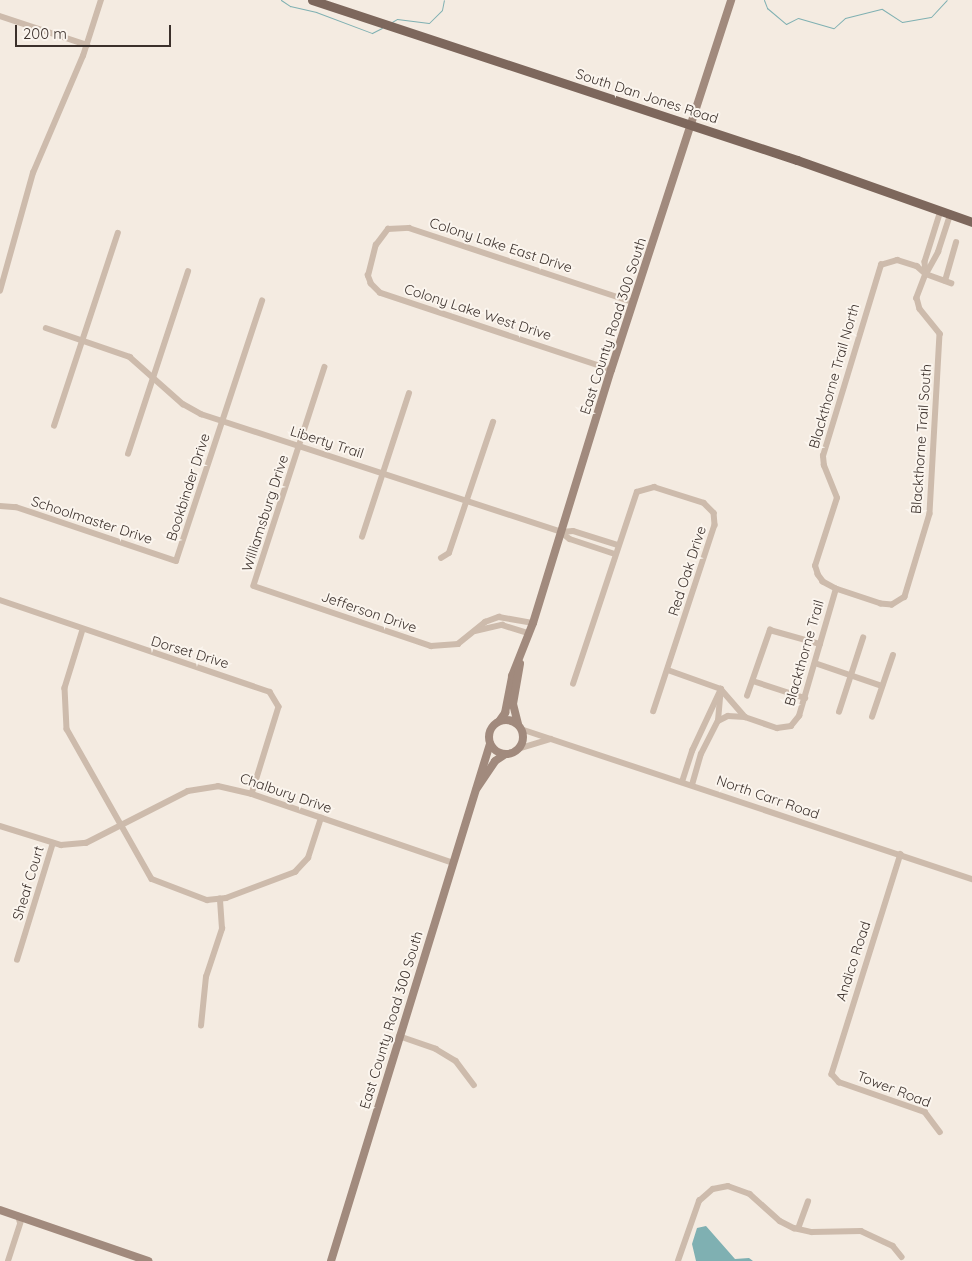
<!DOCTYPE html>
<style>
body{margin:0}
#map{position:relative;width:972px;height:1261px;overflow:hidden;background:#f4ebe1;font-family:Quicksand,sans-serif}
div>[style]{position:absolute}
.water>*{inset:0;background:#7fb0b2}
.stream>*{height:1px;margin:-0.5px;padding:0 0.5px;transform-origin:0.5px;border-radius:0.5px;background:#7fb0b2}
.street>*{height:5.5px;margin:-2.75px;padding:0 2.75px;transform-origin:2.75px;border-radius:2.75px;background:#cdbbac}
.secondary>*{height:8px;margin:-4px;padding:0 4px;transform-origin:4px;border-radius:4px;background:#a18a7d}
.secondary>.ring{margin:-4px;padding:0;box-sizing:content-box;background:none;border:8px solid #a18a7d;border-radius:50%}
.primary>*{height:9px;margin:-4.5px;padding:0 4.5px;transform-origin:4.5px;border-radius:4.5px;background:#7d675c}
span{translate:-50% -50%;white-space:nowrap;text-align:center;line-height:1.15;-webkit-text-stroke:4px #fbf5ee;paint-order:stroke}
.street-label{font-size:14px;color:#3b302b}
.scale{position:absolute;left:15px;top:25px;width:156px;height:22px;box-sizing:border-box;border:2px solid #3b302b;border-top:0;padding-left:6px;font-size:15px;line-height:18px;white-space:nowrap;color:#3b302b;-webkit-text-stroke:4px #fbf5ee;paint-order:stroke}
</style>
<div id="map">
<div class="water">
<i style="clip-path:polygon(706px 1226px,735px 1259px,749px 1258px,753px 1261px,696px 1261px,692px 1244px,697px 1228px)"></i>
</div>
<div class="stream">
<i style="left:281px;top:0;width:11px;rotate:34deg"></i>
<i style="left:290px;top:6px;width:27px;rotate:13deg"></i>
<i style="left:316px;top:12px;width:60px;rotate:20.6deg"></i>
<i style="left:372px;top:33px;width:11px;rotate:-27deg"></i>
<i style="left:764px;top:0;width:9px;rotate:69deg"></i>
<i style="left:767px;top:8px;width:25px;rotate:40deg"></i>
<i style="left:786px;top:24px;width:13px;rotate:-27deg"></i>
<i style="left:798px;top:18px;width:37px;rotate:16deg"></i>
<i style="left:834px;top:28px;width:15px;rotate:-42deg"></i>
<i style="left:845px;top:18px;width:38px;rotate:-14deg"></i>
<i style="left:882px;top:9px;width:24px;rotate:33deg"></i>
<i style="left:902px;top:22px;width:29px;rotate:-10deg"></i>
<i style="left:931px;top:17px;width:23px;rotate:-47deg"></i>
<i style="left:392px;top:22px;width:6px;rotate:-31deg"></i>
<i style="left:397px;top:19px;width:32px;rotate:7deg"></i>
<i style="left:429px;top:23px;width:18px;rotate:-45deg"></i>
<i style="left:442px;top:10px;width:10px;rotate:-79deg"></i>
</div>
<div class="street">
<i style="left:0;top:16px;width:92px;rotate:18.4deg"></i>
<i style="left:941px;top:211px;width:53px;rotate:107.4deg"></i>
<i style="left:925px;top:262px;width:12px;rotate:85deg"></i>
<i style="left:926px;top:274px;width:25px;rotate:-61deg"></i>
<i style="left:938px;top:252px;width:40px;rotate:-72deg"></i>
<i style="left:926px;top:274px;width:26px;rotate:111deg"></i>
<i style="left:917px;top:298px;width:11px;rotate:75deg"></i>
<i style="left:920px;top:309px;width:32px;rotate:51deg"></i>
<i style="left:940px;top:334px;width:180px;rotate:93.2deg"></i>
<i style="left:930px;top:514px;width:87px;rotate:106.8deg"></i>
<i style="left:905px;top:597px;width:15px;rotate:148deg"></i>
<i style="left:892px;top:605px;width:11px;rotate:-175deg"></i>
<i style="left:881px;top:604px;width:47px;rotate:-161.6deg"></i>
<i style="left:836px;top:589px;width:15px;rotate:-152deg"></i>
<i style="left:823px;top:582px;width:9px;rotate:-126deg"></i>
<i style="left:818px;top:575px;width:9px;rotate:-108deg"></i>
<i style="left:815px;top:566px;width:71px;rotate:-72.1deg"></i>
<i style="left:837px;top:498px;width:35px;rotate:-112deg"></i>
<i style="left:824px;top:466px;width:10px;rotate:-96deg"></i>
<i style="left:823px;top:456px;width:200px;rotate:-73.1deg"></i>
<i style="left:881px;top:265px;width:17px;rotate:-17deg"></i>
<i style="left:897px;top:260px;width:21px;rotate:17deg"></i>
<i style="left:917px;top:266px;width:12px;rotate:42deg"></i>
<i style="left:926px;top:274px;width:27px;rotate:20deg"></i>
<i style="left:945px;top:281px;width:40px;rotate:-74deg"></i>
<i style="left:0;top:291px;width:123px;rotate:-74.4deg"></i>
<i style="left:33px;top:173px;width:127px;rotate:-66.9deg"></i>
<i style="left:83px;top:56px;width:59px;rotate:-72.2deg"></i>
<i style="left:46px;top:328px;width:89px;rotate:19deg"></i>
<i style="left:130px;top:357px;width:71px;rotate:41.6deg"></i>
<i style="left:183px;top:404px;width:21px;rotate:29deg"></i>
<i style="left:201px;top:414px;width:379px;rotate:18.1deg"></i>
<i style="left:561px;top:532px;width:12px;rotate:-5deg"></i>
<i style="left:573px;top:531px;width:47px;rotate:17.3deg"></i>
<i style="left:325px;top:367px;width:230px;rotate:108deg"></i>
<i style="left:254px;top:586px;width:187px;rotate:18.7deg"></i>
<i style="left:431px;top:646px;width:27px;rotate:-4deg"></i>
<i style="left:458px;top:644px;width:35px;rotate:-39deg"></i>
<i style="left:485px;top:622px;width:15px;rotate:-20deg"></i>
<i style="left:499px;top:617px;width:35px;rotate:10deg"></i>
<i style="left:611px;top:370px;width:243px;rotate:-161.6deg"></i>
<i style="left:380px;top:293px;width:13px;rotate:-135deg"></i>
<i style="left:371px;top:284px;width:9px;rotate:-111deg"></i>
<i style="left:368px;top:276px;width:32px;rotate:-76deg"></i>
<i style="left:376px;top:245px;width:20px;rotate:-53deg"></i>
<i style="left:388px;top:229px;width:21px;rotate:-3deg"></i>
<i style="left:409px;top:228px;width:236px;rotate:18.3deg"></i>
<i style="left:54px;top:426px;width:203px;rotate:-71.7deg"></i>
<i style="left:128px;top:454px;width:192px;rotate:-71.8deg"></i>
<i style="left:0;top:506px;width:16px;rotate:4deg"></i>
<i style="left:16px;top:507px;width:169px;rotate:18.6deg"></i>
<i style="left:176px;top:561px;width:274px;rotate:-71.7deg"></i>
<i style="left:561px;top:532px;width:11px;rotate:38deg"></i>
<i style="left:570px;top:539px;width:47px;rotate:18.4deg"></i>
<i style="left:362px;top:537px;width:151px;rotate:-71.9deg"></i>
<i style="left:441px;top:558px;width:9px;rotate:-32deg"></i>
<i style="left:449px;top:553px;width:138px;rotate:-71.4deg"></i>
<i style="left:0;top:600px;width:285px;rotate:18.8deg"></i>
<i style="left:270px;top:692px;width:17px;rotate:59deg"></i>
<i style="left:279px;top:707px;width:91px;rotate:107.2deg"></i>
<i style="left:83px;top:630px;width:61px;rotate:107.2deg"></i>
<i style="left:65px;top:688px;width:41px;rotate:87.2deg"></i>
<i style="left:67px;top:729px;width:172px;rotate:60.5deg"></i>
<i style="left:152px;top:879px;width:59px;rotate:20.9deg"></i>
<i style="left:207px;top:900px;width:19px;rotate:-6deg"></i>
<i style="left:226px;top:898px;width:74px;rotate:-20.6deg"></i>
<i style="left:295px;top:872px;width:19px;rotate:-47deg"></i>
<i style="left:308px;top:858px;width:42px;rotate:-72deg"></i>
<i style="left:475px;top:631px;width:28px;rotate:-13deg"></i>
<i style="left:502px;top:625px;width:28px;rotate:17deg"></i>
<i style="left:815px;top:663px;width:71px;rotate:18.9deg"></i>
<i style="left:668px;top:670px;width:56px;rotate:19.7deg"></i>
<i style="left:721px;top:689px;width:37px;rotate:49deg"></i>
<i style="left:745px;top:717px;width:34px;rotate:19deg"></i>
<i style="left:777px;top:728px;width:14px;rotate:-8deg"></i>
<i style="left:791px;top:726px;width:13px;rotate:-51deg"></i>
<i style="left:799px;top:716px;width:132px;rotate:-73.8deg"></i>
<i style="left:753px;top:681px;width:55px;rotate:18.1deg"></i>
<i style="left:573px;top:684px;width:202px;rotate:-71.6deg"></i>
<i style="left:637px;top:492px;width:18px;rotate:-16deg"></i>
<i style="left:654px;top:487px;width:52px;rotate:17.7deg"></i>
<i style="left:704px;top:503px;width:14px;rotate:45deg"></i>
<i style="left:714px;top:513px;width:12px;rotate:85deg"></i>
<i style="left:715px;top:525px;width:196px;rotate:108.2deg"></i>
<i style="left:747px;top:696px;width:70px;rotate:-70.8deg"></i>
<i style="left:770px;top:630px;width:52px;rotate:15.6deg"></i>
<i style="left:839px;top:712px;width:78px;rotate:-72deg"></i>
<i style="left:872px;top:717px;width:65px;rotate:-71.3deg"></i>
<i style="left:718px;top:721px;width:11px;rotate:-27deg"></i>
<i style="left:728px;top:716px;width:17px;rotate:3deg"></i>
<i style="left:521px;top:729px;width:475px;rotate:18.4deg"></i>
<i style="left:518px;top:749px;width:34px;rotate:-17deg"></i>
<i style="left:682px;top:782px;width:33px;rotate:-72deg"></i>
<i style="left:692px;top:751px;width:68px;rotate:-64.9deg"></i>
<i style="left:692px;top:785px;width:32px;rotate:-74deg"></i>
<i style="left:701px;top:754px;width:37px;rotate:-63deg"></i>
<i style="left:718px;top:721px;width:32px;rotate:-85deg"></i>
<i style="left:0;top:826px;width:64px;rotate:17.3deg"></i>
<i style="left:61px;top:845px;width:25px;rotate:-5deg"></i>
<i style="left:86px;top:843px;width:114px;rotate:-27deg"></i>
<i style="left:188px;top:791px;width:30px;rotate:-9deg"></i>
<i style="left:218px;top:786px;width:35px;rotate:13deg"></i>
<i style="left:252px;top:794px;width:213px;rotate:18.9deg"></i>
<i style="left:901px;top:854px;width:231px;rotate:107.4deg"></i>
<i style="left:832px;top:1074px;width:11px;rotate:49deg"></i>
<i style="left:839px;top:1082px;width:91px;rotate:19.2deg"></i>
<i style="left:925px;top:1112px;width:25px;rotate:53deg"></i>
<i style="left:17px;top:960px;width:122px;rotate:-72.9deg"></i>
<i style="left:201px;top:1026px;width:49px;rotate:-84.2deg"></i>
<i style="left:206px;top:977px;width:51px;rotate:-71.6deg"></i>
<i style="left:222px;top:929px;width:30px;rotate:-94deg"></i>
<i style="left:399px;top:1036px;width:39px;rotate:19deg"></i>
<i style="left:436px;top:1049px;width:23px;rotate:31deg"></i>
<i style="left:456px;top:1061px;width:30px;rotate:53deg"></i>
<i style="left:798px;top:1229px;width:29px;rotate:-70deg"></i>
<i style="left:8px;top:1261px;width:40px;rotate:-72deg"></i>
<i style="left:20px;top:1223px;width:7px;rotate:-106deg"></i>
<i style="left:678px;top:1261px;width:64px;rotate:-70.7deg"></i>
<i style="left:699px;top:1201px;width:18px;rotate:-41deg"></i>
<i style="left:713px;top:1189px;width:15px;rotate:-11deg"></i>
<i style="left:728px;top:1186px;width:23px;rotate:20deg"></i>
<i style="left:750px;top:1194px;width:40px;rotate:42deg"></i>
<i style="left:780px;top:1221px;width:16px;rotate:27deg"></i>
<i style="left:794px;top:1228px;width:18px;rotate:13deg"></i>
<i style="left:812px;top:1232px;width:49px;rotate:-1.2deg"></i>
<i style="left:861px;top:1231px;width:35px;rotate:25deg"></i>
<i style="left:893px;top:1246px;width:14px;rotate:51deg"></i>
</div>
<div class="secondary">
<i class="ring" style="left:489px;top:720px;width:26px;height:26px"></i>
<i style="left:500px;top:720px;width:9px;rotate:-54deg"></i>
<i style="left:505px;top:713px;width:38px;rotate:-79deg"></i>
<i style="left:512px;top:676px;width:57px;rotate:-68.4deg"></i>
<i style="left:533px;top:623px;width:265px;rotate:-72.9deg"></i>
<i style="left:611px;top:370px;width:389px;rotate:-72deg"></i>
<i style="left:518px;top:724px;width:21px;rotate:-104deg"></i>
<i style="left:513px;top:704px;width:41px;rotate:-80.1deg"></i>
<i style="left:477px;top:788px;width:32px;rotate:-56deg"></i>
<i style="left:495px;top:761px;width:11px;rotate:-34deg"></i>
<i style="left:0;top:1210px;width:157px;rotate:19deg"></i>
<i style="left:331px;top:1261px;width:541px;rotate:-72.91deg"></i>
</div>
<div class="primary">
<i style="left:312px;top:0;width:511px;rotate:18.26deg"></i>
<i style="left:797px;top:160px;width:186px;rotate:19.5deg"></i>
</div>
<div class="street-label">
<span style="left:647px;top:96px;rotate:18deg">South Dan Jones Road</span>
<span style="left:501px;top:245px;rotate:18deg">Colony Lake East Drive</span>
<span style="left:478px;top:312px;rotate:18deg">Colony Lake West Drive</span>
<span style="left:613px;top:326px;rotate:-72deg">East County Road 300 South</span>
<span style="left:834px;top:376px;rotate:-74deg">Blackthorne Trail North</span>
<span style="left:921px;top:439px;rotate:-86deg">Blackthorne Trail South</span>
<span style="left:327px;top:442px;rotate:18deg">Liberty Trail</span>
<span style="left:188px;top:487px;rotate:-72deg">Bookbinder Drive</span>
<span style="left:265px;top:513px;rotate:-72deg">Williamsburg Drive</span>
<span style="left:92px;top:520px;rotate:18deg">Schoolmaster Drive</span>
<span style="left:687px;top:571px;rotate:-72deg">Red Oak Drive</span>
<span style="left:369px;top:612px;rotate:19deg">Jefferson Drive</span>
<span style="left:190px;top:652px;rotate:17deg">Dorset Drive</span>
<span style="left:804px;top:653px;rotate:-74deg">Blackthorne Trail</span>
<span style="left:286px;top:793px;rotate:19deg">Chalbury Drive</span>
<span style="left:768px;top:797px;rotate:19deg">North Carr Road</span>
<span style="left:28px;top:883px;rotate:-73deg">Sheaf Court</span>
<span style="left:853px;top:961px;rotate:-72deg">Andico Road</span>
<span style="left:391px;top:1020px;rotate:-73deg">East County Road 300 South</span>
<span style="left:894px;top:1089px;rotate:21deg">Tower Road</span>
</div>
<div class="scale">200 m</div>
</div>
